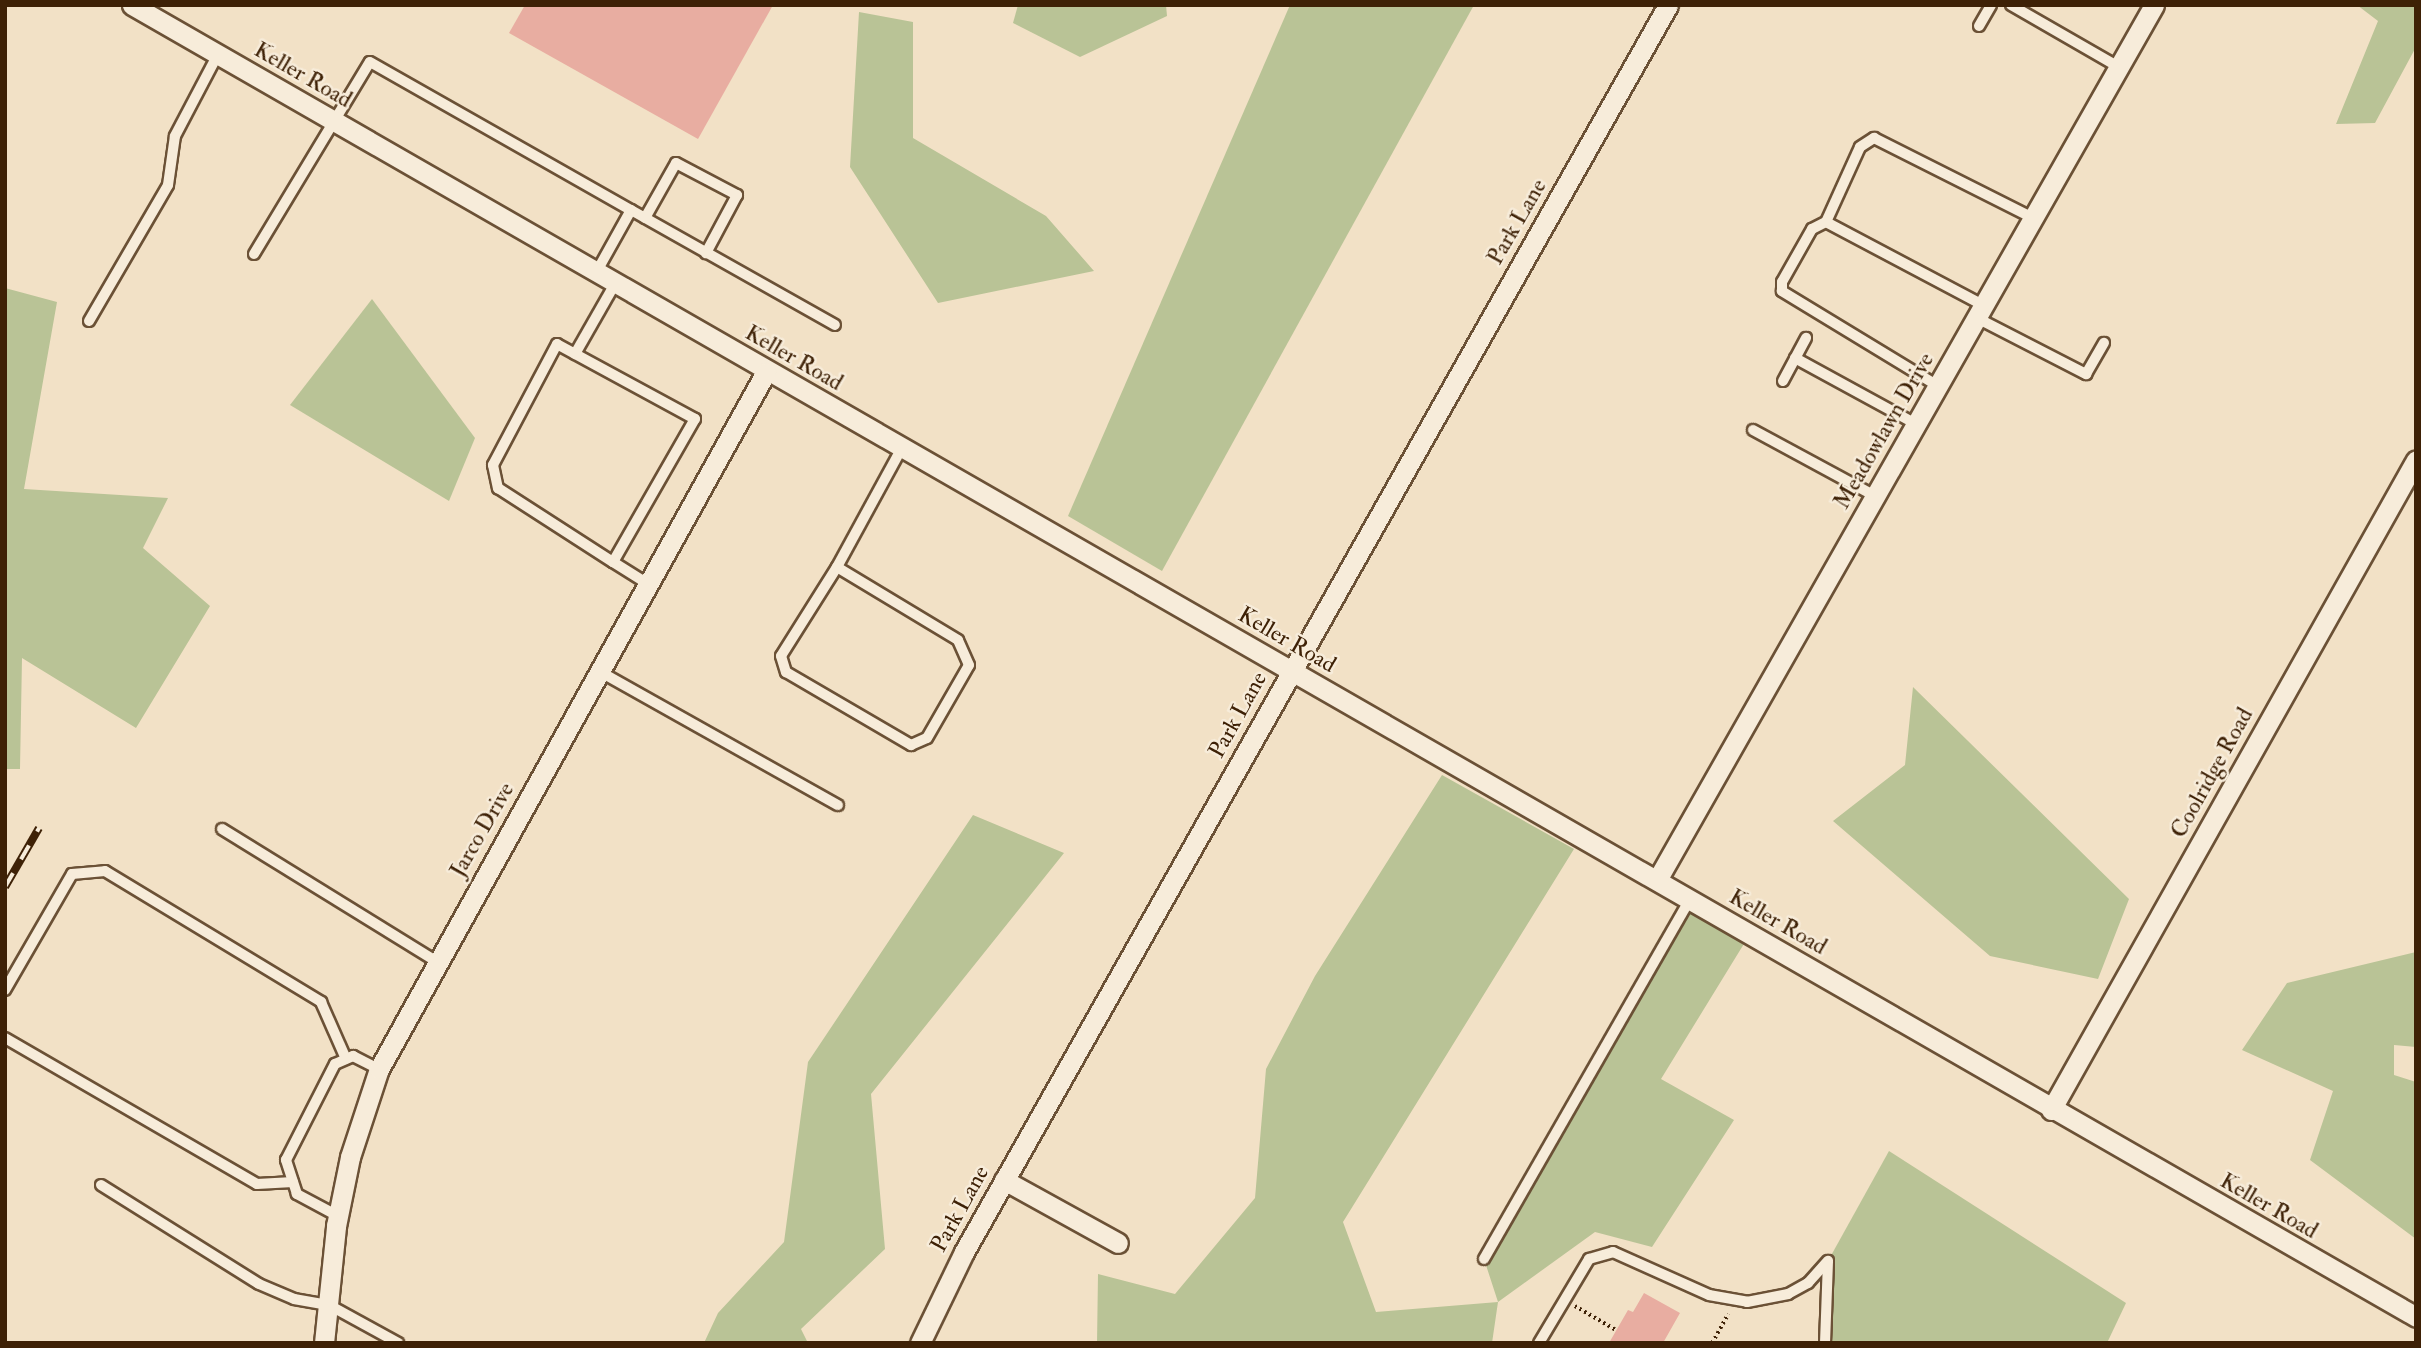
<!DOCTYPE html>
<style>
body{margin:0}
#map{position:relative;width:2421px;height:1348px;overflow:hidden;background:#f2e1c6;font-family:"IM FELL Double Pica",serif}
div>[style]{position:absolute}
.green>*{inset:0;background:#b9c396}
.building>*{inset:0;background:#e8ada1}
.path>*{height:3.5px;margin-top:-1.75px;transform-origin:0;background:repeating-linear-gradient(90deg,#3e2106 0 2px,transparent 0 5.5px)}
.roads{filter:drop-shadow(2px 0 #6b5136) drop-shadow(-2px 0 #6b5136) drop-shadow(0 2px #6b5136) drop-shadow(0 -2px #6b5136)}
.lane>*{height:10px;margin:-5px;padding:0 5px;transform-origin:5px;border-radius:5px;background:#f7ecda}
.street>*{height:19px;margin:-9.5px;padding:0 9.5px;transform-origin:9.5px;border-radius:9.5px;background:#f7ecda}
.rail>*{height:8px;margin-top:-4px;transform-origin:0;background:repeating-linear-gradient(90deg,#f7ecda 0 16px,#3e2106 0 32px);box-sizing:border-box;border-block:2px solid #3e2106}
span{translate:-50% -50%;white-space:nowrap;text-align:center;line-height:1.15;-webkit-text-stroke:5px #f7ecda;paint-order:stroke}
.street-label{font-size:23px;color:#3e2106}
.frame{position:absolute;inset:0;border:7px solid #3e2106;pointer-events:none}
</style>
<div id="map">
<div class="green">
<i style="clip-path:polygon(1018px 5px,1166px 5px,1167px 16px,1080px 57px,1013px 23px)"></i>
<i style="clip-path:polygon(1290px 5px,1474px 5px,1162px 571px,1068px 516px)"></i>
<i style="clip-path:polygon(2357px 5px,2416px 5px,2416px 47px,2375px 123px,2336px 124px,2378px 21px)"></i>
<i style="clip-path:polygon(859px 12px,913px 22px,913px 138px,1046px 216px,1094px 271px,938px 303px,850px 167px)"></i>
<i style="clip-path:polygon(5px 288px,57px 302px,24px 489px,168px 498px,143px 548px,210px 606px,136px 728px,22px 658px,20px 769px,5px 769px)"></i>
<i style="clip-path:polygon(372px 299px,475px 438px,449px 501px,290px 405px)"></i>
<i style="clip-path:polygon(1913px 687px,2129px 899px,2098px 979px,1990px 956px,1833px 821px,1905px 765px)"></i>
<i style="clip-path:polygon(1442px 775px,1574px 849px,1343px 1222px,1376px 1312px,1498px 1302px,1484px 1259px,1690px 899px,1750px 934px,1661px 1079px,1734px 1120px,1652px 1247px,1595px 1232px,1498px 1302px,1492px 1343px,1097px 1343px,1098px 1274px,1175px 1294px,1255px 1198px,1266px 1069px,1315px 976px)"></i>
<i style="clip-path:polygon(973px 815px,1064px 853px,871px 1094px,885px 1249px,801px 1329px,808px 1343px,704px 1343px,718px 1313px,784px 1242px,808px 1062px)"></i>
<i style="clip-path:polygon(2416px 952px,2416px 1047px,2394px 1045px,2394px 1075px,2416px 1082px,2416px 1239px,2310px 1160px,2333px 1091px,2242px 1050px,2287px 983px)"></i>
<i style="clip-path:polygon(1889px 1151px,2126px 1303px,2107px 1343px,1825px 1343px,1828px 1261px)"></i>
</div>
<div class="building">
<i style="clip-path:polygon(525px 5px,773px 5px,698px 139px,509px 33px)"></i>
<i style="clip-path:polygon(1644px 1293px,1680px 1313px,1663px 1343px,1609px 1343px,1628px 1310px,1633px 1312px)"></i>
</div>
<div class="path">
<i style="left:1575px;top:1306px;width:48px;rotate:30.3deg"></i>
<i style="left:1712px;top:1343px;width:33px;rotate:-61deg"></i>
</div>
<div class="roads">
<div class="lane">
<i style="left:2011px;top:5px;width:125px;rotate:29.9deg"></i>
<i style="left:1979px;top:26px;width:24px;rotate:-60deg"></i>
<i style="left:631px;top:210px;width:234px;rotate:29.4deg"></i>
<i style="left:645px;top:218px;width:63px;rotate:-60.6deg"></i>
<i style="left:676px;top:163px;width:69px;rotate:27.7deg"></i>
<i style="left:737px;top:195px;width:66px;rotate:118.1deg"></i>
<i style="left:1826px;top:222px;width:82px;rotate:-65.6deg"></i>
<i style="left:1860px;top:147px;width:17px;rotate:-33deg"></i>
<i style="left:1874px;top:138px;width:178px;rotate:26.7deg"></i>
<i style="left:254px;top:254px;width:224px;rotate:-58.9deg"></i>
<i style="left:370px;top:62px;width:300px;rotate:29.6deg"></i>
<i style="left:631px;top:210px;width:70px;rotate:119.1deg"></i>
<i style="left:1977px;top:318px;width:123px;rotate:27.2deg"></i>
<i style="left:2086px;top:374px;width:36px;rotate:-60deg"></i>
<i style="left:89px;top:321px;width:157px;rotate:-59.8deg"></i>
<i style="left:168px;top:185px;width:49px;rotate:-81.9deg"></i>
<i style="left:175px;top:136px;width:93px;rotate:-62.3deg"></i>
<i style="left:575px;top:354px;width:83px;rotate:-60.3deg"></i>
<i style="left:1795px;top:358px;width:138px;rotate:28.6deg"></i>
<i style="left:1783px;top:381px;width:49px;rotate:-61.9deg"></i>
<i style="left:1938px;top:386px;width:183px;rotate:-148.7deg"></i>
<i style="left:1782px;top:291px;width:9px;rotate:-90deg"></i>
<i style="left:1782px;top:282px;width:61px;rotate:-60.5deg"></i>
<i style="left:1812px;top:229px;width:16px;rotate:-27deg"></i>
<i style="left:1826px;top:222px;width:178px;rotate:27.9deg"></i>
<i style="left:1753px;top:430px;width:139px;rotate:28.4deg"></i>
<i style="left:613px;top:562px;width:165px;rotate:-60.2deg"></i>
<i style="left:695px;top:419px;width:157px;rotate:-151.5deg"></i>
<i style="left:557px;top:344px;width:137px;rotate:117.9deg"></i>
<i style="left:493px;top:465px;width:24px;rotate:78deg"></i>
<i style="left:498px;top:488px;width:137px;rotate:32.8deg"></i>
<i style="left:613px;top:562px;width:41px;rotate:32.2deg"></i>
<i style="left:837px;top:567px;width:105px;rotate:122.2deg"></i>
<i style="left:781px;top:656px;width:17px;rotate:73deg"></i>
<i style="left:786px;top:672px;width:145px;rotate:30.3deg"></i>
<i style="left:911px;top:745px;width:17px;rotate:-24deg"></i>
<i style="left:927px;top:738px;width:84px;rotate:-60.1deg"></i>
<i style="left:969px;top:665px;width:27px;rotate:-114deg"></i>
<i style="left:958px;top:640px;width:141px;rotate:-148.9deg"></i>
<i style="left:837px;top:567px;width:136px;rotate:-61.4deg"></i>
<i style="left:599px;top:671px;width:274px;rotate:29.3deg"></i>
<i style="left:222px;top:829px;width:251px;rotate:31.7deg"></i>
<i style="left:5px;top:990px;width:134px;rotate:-60deg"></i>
<i style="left:72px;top:874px;width:33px;rotate:-5deg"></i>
<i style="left:105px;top:871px;width:253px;rotate:31.2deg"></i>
<i style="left:321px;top:1002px;width:62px;rotate:66.3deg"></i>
<i style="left:5px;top:1038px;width:291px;rotate:30.1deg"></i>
<i style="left:257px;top:1184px;width:36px;rotate:-3deg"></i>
<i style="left:101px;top:1185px;width:186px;rotate:32.1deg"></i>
<i style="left:259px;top:1284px;width:38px;rotate:23deg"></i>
<i style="left:294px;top:1299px;width:36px;rotate:10deg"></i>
<i style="left:329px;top:1305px;width:79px;rotate:28.8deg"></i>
<i style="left:338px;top:1216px;width:47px;rotate:-151.8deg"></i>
<i style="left:297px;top:1194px;width:36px;rotate:-108deg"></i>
<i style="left:286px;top:1160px;width:108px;rotate:-63deg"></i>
<i style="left:335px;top:1064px;width:20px;rotate:-24deg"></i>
<i style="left:353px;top:1056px;width:29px;rotate:27deg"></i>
<i style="left:1484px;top:1259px;width:415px;rotate:-60.2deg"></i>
<i style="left:1539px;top:1343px;width:98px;rotate:-59.2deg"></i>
<i style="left:1589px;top:1259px;width:25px;rotate:-16deg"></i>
<i style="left:1613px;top:1252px;width:105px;rotate:24.1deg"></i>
<i style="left:1709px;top:1295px;width:39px;rotate:10deg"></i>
<i style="left:1747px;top:1302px;width:42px;rotate:-11deg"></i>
<i style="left:1788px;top:1294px;width:23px;rotate:-29deg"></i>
<i style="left:1808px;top:1283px;width:30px;rotate:-48deg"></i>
<i style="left:1825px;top:1343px;width:81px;rotate:-87.9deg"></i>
</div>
<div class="street">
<i style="left:132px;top:5px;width:2634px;rotate:29.87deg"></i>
<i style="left:1657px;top:880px;width:1006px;rotate:-60.4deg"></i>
<i style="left:2051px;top:1110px;width:745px;rotate:-60.68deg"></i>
<i style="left:1004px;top:1180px;width:130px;rotate:28.9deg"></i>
<i style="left:324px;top:1343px;width:118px;rotate:-84.1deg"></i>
<i style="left:336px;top:1226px;width:70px;rotate:-78.5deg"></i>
<i style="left:350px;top:1157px;width:93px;rotate:-71.8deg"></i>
<i style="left:379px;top:1069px;width:797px;rotate:-60.96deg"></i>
<i style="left:920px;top:1343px;width:101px;rotate:-64.2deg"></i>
<i style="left:964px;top:1252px;width:1432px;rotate:-60.55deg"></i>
</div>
</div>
<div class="rail">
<i style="left:5px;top:887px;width:68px;rotate:-60deg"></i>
</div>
<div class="street-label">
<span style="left:303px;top:75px;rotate:30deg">Keller Road</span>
<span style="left:1517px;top:222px;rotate:-60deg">Park Lane</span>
<span style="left:794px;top:358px;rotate:30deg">Keller Road</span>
<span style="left:1884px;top:431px;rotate:-60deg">Meadowlawn Drive</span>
<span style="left:1287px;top:640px;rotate:30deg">Keller Road</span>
<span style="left:1238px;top:715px;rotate:-61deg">Park Lane</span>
<span style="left:2212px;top:773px;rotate:-61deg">Coolridge Road</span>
<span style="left:482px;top:830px;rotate:-60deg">Jarco Drive</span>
<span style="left:1778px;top:922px;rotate:30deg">Keller Road</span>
<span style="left:2269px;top:1206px;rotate:30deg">Keller Road</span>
<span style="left:960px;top:1209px;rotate:-61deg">Park Lane</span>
</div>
<div class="frame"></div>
</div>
